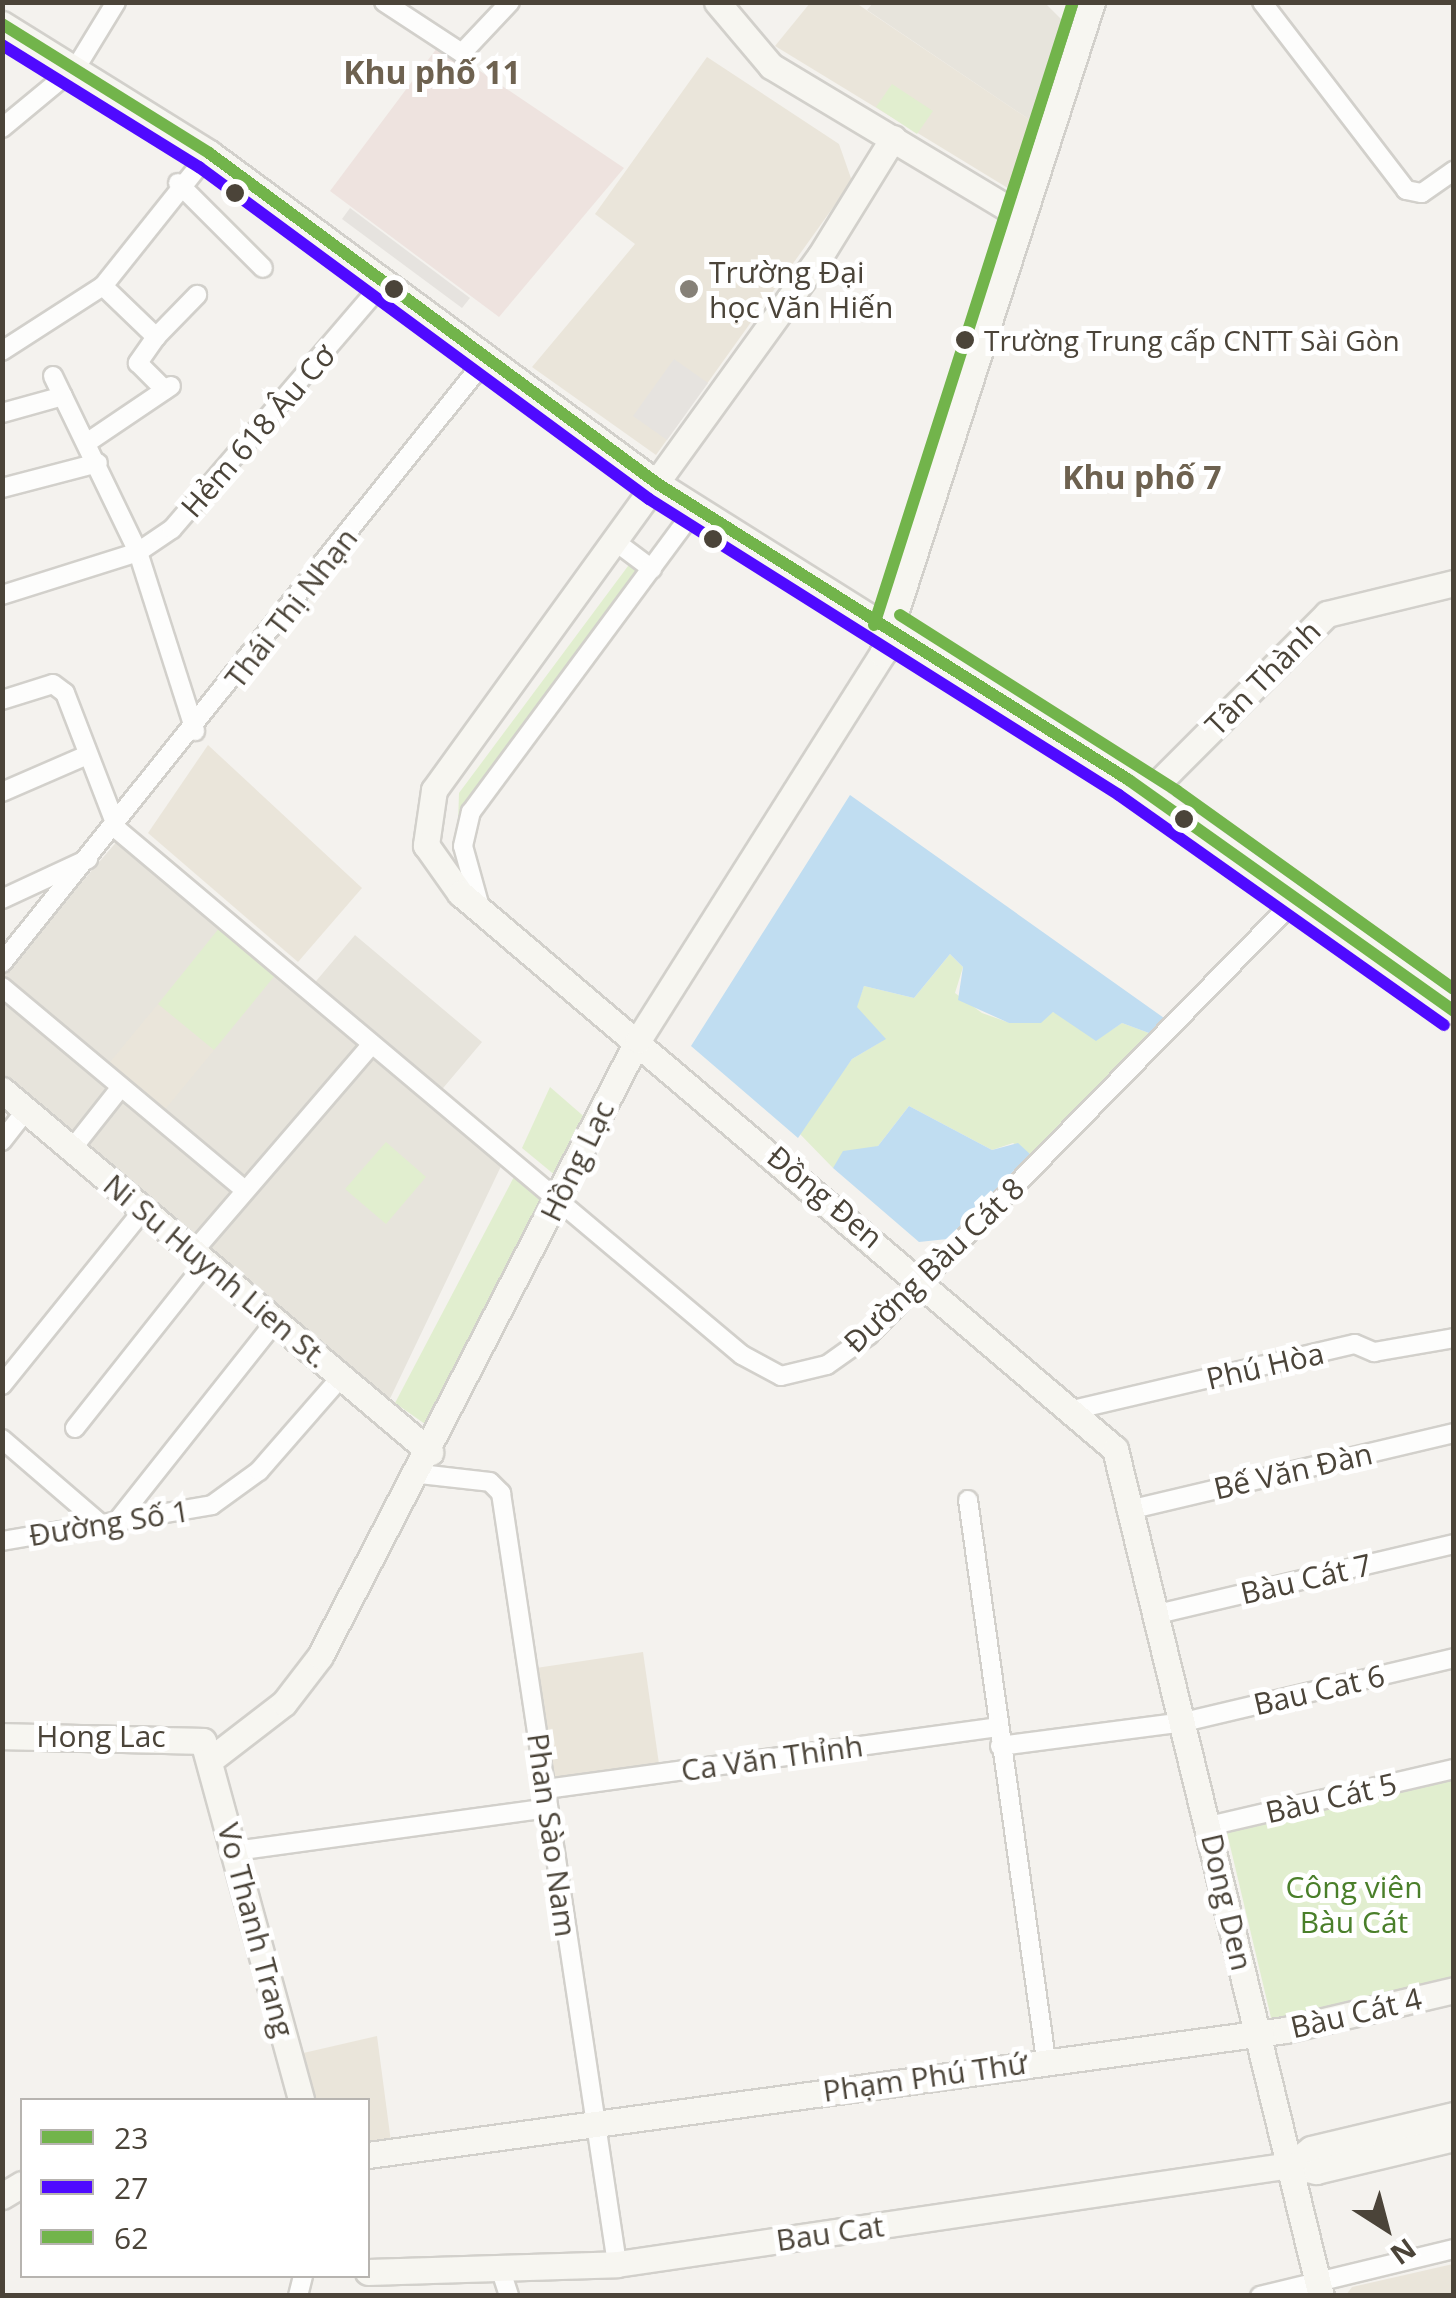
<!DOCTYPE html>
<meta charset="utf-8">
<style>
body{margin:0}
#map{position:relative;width:1456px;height:2298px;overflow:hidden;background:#f4f2ee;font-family:"Open Sans",sans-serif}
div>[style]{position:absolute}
.residential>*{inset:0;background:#e7e4dc}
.education>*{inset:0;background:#eae5da}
.medical>*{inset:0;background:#eee3df}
.green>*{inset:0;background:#e1eecf}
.parking>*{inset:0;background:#e6e3df}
.water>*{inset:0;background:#c0ddf1}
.roads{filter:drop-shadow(2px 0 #d2d0cb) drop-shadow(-2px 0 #d2d0cb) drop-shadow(0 2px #d2d0cb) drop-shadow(0 -2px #d2d0cb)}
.street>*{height:18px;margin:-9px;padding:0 9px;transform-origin:9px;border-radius:9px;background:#fdfdfc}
.secondary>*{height:25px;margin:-12.5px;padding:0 12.5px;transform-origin:12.5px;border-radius:12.5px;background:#f7f6f1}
.bus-1>*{height:12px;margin:-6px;padding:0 6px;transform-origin:6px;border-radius:6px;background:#72b44b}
.bus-2>*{height:12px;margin:-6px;padding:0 6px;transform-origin:6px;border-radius:6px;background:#4f0aff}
.bus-3>*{height:12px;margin:-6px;padding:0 6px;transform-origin:6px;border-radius:6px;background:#72b44b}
.dots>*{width:28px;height:28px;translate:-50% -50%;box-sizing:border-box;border:5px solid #fff;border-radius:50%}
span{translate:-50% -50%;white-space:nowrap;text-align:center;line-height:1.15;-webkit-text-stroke:10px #fff;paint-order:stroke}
.bus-label{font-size:28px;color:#4b4439}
.left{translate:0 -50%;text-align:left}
.poi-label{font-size:30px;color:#4b4439}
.street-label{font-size:30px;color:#4b4439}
.park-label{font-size:30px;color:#4a7f2a}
.neighbourhood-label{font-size:32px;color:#6e6250;font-weight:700}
.frame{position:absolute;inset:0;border:5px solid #4b4439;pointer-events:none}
.legend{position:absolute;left:20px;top:2098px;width:350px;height:180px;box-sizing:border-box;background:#fff;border:2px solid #b7b4b0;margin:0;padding:12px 18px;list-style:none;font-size:30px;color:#4b4439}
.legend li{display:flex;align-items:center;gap:20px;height:50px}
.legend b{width:50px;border:2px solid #b7b4b0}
.north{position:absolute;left:1336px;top:2178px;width:100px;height:100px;-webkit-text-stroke:8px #fff;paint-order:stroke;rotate:144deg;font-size:28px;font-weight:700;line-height:40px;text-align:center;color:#4b4439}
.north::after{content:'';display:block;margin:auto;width:35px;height:45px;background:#4b4439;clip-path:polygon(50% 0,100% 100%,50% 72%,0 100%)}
</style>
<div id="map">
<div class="residential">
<i style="clip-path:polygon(874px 2px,1045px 3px,1065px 23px,1033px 122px,867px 10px)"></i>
<i style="clip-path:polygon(119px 839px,306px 993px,355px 935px,482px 1042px,433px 1100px,504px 1160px,386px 1407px,3px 1082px,3px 973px)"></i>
</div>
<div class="education">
<i style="clip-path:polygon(810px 3px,856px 3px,1033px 122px,1011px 190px,775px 46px)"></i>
<i style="clip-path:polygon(707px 57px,839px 144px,852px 181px,656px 455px,532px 367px,635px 244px,595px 214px)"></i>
<i style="clip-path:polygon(208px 745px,362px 888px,298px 962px,148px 833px)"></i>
<i style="clip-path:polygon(158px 1004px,214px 1050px,162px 1113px,106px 1067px)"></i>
<i style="clip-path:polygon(643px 1652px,659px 1764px,552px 1780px,536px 1668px)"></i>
<i style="clip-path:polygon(377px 2036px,391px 2142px,368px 2145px,368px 2100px,307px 2100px,299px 2054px)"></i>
<i style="clip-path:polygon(1453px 2264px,1453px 2295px,1346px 2295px,1352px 2287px)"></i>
</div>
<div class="medical">
<i style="clip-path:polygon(440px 44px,624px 168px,499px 317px,330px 191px)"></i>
</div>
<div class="green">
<i style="clip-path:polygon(892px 84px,933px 111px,917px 134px,876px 107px)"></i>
<i style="clip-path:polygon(634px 558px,645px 567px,469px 800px,457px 855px,459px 793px)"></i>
<i style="clip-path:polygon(220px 927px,277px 973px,214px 1050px,158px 1004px)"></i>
<i style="clip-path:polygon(950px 954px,963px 967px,955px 993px,982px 1013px,1010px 1023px,1053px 1012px,1082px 1023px,1096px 1040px,1122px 1023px,1149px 1033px,1030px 1154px,1013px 1143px,992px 1150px,909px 1106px,878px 1146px,833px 1168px,798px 1132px,852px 1059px,882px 1041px,856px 1007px,864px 986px,914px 998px)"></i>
<i style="clip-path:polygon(550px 1087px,588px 1120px,556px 1176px,522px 1148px)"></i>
<i style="clip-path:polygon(386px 1142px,426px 1177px,386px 1224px,345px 1189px)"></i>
<i style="clip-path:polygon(516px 1173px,548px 1206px,425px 1424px,395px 1403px)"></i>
<i style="clip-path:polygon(1453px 1779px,1453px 1983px,1273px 2026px,1227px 1833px)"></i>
</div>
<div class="parking">
<i style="clip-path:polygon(350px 208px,470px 298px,462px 308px,342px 219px)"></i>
<i style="clip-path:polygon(674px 359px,708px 383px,667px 440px,633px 416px)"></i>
</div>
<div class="water">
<i style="clip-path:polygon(850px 795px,1164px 1018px,1149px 1033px,1122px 1023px,1096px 1041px,1053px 1012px,1041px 1023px,1009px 1023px,958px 1000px,963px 967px,950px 954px,914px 998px,864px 986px,857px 1007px,886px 1039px,852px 1059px,798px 1138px,691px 1046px)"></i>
<i style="clip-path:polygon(909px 1106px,992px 1150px,1018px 1143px,1030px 1154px,947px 1239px,919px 1242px,833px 1168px,843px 1151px,878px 1146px)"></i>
</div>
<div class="roads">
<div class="street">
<i style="left:384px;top:2px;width:93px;rotate:33.2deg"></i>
<i style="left:462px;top:53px;width:70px;rotate:-46.7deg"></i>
<i style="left:1262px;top:2px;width:237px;rotate:52.5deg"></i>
<i style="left:1406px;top:190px;width:16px;rotate:11deg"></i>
<i style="left:1422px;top:193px;width:39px;rotate:-35deg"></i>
<i style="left:2px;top:128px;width:97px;rotate:-39.6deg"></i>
<i style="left:77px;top:66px;width:75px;rotate:-58.6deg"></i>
<i style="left:178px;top:183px;width:120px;rotate:45deg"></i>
<i style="left:103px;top:286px;width:74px;rotate:43.9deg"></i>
<i style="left:156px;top:337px;width:59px;rotate:-45.7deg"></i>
<i style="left:156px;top:337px;width:32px;rotate:125deg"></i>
<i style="left:138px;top:363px;width:38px;rotate:45deg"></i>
<i style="left:2px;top:351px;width:120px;rotate:-32.8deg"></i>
<i style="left:103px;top:286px;width:170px;rotate:-51.4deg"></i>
<i style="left:53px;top:376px;width:195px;rotate:64.2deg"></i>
<i style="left:138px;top:552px;width:188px;rotate:72.3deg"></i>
<i style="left:2px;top:413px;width:63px;rotate:-15.6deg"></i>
<i style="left:88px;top:442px;width:100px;rotate:-34deg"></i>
<i style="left:2px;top:488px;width:99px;rotate:-14.6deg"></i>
<i style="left:616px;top:542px;width:45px;rotate:36.9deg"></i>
<i style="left:2px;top:595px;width:143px;rotate:-17.5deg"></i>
<i style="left:138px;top:552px;width:41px;rotate:-34.1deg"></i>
<i style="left:172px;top:529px;width:324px;rotate:-49.4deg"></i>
<i style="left:2px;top:700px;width:53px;rotate:-17.4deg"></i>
<i style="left:53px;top:684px;width:15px;rotate:37deg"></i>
<i style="left:65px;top:693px;width:147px;rotate:68.9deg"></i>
<i style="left:118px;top:830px;width:815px;rotate:40.08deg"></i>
<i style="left:742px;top:1355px;width:44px;rotate:28.3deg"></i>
<i style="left:781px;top:1376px;width:47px;rotate:-13.4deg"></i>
<i style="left:827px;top:1365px;width:52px;rotate:-35.5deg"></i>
<i style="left:869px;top:1335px;width:612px;rotate:-45.6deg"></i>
<i style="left:2px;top:792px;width:93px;rotate:-23.5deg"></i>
<i style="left:2px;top:899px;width:95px;rotate:-24.9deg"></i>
<i style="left:481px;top:911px;width:67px;rotate:-105.5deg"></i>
<i style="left:463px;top:846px;width:35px;rotate:-77deg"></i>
<i style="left:471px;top:812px;width:378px;rotate:-53.5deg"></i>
<i style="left:2px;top:963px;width:774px;rotate:-51.29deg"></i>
<i style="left:2px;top:987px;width:317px;rotate:39.9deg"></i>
<i style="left:2px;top:1141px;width:39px;rotate:-52deg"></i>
<i style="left:72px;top:1149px;width:79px;rotate:-51.7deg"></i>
<i style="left:193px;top:1252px;width:274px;rotate:-49.3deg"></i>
<i style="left:2px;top:1385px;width:225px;rotate:-51.1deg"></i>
<i style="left:1077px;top:1409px;width:285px;rotate:-13.2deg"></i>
<i style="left:1355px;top:1344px;width:21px;rotate:23deg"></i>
<i style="left:1374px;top:1352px;width:81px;rotate:-9.9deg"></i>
<i style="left:75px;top:1428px;width:211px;rotate:-51.6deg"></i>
<i style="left:2px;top:1439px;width:133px;rotate:40.7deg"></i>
<i style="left:420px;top:1474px;width:70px;rotate:6.5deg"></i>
<i style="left:490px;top:1482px;width:16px;rotate:45deg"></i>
<i style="left:501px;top:1493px;width:780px;rotate:81.44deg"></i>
<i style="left:968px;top:1500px;width:565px;rotate:82.07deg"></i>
<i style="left:1133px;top:1509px;width:330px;rotate:-13.3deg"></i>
<i style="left:114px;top:1525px;width:259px;rotate:-51.6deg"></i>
<i style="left:2px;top:1541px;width:213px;rotate:-9.7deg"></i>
<i style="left:212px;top:1505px;width:58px;rotate:-35.9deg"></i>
<i style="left:259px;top:1471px;width:125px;rotate:-48.9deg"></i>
<i style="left:1158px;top:1614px;width:304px;rotate:-13.3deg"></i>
<i style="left:1000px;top:1746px;width:186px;rotate:-7.4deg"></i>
<i style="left:1184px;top:1722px;width:277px;rotate:-13.3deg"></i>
<i style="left:546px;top:1789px;width:456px;rotate:-7.8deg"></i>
<i style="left:1209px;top:1826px;width:252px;rotate:-13.1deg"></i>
<i style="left:235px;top:1851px;width:316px;rotate:-7.8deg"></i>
<i style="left:502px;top:2274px;width:23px;rotate:72deg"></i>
<i style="left:298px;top:2296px;width:21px;rotate:-76deg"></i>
<i style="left:1260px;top:2296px;width:200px;rotate:-13.6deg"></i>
</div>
<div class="secondary">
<i style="left:717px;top:2px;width:84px;rotate:49.8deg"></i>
<i style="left:771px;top:66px;width:293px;rotate:31deg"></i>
<i style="left:2px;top:24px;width:244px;rotate:31.9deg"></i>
<i style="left:209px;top:153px;width:558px;rotate:36.4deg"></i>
<i style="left:658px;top:484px;width:556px;rotate:32.15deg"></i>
<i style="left:1129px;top:780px;width:399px;rotate:35.4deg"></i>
<i style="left:893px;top:138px;width:139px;rotate:121.7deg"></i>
<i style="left:820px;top:256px;width:659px;rotate:125.86deg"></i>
<i style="left:434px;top:790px;width:56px;rotate:98.3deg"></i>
<i style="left:426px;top:845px;width:59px;rotate:54.7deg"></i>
<i style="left:460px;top:893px;width:859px;rotate:40.33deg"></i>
<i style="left:1115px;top:1449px;width:872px;rotate:76.33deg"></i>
<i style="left:1148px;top:793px;width:253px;rotate:-45deg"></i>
<i style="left:1327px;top:614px;width:131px;rotate:-13.7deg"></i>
<i style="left:2px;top:1090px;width:561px;rotate:40.22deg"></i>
<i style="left:2px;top:1736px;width:201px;rotate:1.4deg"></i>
<i style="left:203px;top:1741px;width:372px;rotate:74.7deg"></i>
<i style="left:210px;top:1760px;width:93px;rotate:-37.6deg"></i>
<i style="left:284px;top:1703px;width:59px;rotate:-52.5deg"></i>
<i style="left:320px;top:1656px;width:693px;rotate:-62.7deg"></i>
<i style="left:638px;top:1040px;width:457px;rotate:-57.7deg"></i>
<i style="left:882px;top:654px;width:685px;rotate:-72.15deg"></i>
<i style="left:368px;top:2155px;width:925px;rotate:-7.76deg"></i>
<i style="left:1285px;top:2030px;width:174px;rotate:-13.3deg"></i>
<i style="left:1290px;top:2165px;width:26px;rotate:-37deg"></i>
<i style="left:1311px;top:2149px;width:147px;rotate:-13.4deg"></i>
<i style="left:2px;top:2196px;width:23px;rotate:-31deg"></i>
<i style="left:368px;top:2272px;width:249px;rotate:-1.8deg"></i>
<i style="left:617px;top:2264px;width:680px;rotate:-8.37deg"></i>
<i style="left:1290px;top:2165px;width:27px;rotate:13deg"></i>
<i style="left:1316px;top:2171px;width:142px;rotate:-13.4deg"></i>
</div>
</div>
<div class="bus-1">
<i style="left:2px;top:24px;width:244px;rotate:31.9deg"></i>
<i style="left:209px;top:153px;width:558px;rotate:36.4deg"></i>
<i style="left:658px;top:484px;width:556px;rotate:32.15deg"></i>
<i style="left:1129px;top:780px;width:399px;rotate:35.4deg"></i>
</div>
<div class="bus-2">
<i style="left:2px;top:45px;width:232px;rotate:31.8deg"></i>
<i style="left:199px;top:167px;width:559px;rotate:36.42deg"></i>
<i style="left:649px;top:499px;width:555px;rotate:32.2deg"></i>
<i style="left:1119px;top:795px;width:398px;rotate:35.3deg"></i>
</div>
<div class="bus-3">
<i style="left:900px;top:615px;width:328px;rotate:32.4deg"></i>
<i style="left:1177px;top:791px;width:340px;rotate:35.6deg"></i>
<i style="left:874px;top:625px;width:654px;rotate:-72.29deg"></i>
</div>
<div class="dots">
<i style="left:235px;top:193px;background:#4b4439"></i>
<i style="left:394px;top:289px;background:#4b4439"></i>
<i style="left:689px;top:289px;background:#868178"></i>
<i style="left:965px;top:340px;background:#4b4439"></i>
<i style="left:713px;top:539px;background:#4b4439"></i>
<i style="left:1184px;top:819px;background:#4b4439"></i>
</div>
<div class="bus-label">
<span class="left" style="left:984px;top:340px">Trường Trung cấp CNTT Sài Gòn</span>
</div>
<div class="poi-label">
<span class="left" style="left:709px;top:289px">Trường Đại<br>học Văn Hiến</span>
</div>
<div class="street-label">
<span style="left:258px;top:431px;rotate:-49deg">Hẻm 618 Âu Cơ</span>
<span style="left:291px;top:608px;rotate:-52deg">Thái Thị Nhạn</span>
<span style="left:1263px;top:678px;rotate:-45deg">Tân Thành</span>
<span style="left:577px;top:1161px;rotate:-64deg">Hồng Lạc</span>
<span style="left:825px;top:1197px;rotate:40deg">Đồng Đen</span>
<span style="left:934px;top:1265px;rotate:-44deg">Đường Bàu Cát 8</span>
<span style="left:216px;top:1271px;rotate:40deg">Ni Su Huynh Lien St.</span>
<span style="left:1265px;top:1366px;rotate:-13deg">Phú Hòa</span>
<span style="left:1293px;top:1471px;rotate:-13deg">Bế Văn Đàn</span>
<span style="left:109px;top:1523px;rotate:-9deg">Đường Số 1</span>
<span style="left:1306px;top:1579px;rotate:-13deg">Bàu Cát 7</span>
<span style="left:1319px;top:1690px;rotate:-13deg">Bau Cat 6</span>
<span style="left:101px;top:1736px">Hong Lac</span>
<span style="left:772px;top:1758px;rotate:-8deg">Ca Văn Thỉnh</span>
<span style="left:1331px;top:1798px;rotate:-13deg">Bàu Cát 5</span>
<span style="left:552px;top:1835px;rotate:82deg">Phan Sào Nam</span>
<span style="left:1227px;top:1902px;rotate:77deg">Dong Den</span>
<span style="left:256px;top:1930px;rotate:75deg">Vo Thanh Trang</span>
<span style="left:1356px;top:2013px;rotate:-13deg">Bàu Cát 4</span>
<span style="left:925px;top:2077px;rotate:-8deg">Phạm Phú Thứ</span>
<span style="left:830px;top:2233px;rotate:-8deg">Bau Cat</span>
</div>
<div class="park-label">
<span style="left:1354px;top:1904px">Công viên<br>Bàu Cát</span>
</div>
<div class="neighbourhood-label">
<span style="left:432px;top:72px">Khu phố 11</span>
<span style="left:1142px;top:477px">Khu phố 7</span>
</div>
<div class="frame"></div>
<ul class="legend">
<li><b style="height:12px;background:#72b44b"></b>23</li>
<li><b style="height:12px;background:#4f0aff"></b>27</li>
<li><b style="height:12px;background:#72b44b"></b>62</li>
</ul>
<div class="north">N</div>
</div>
